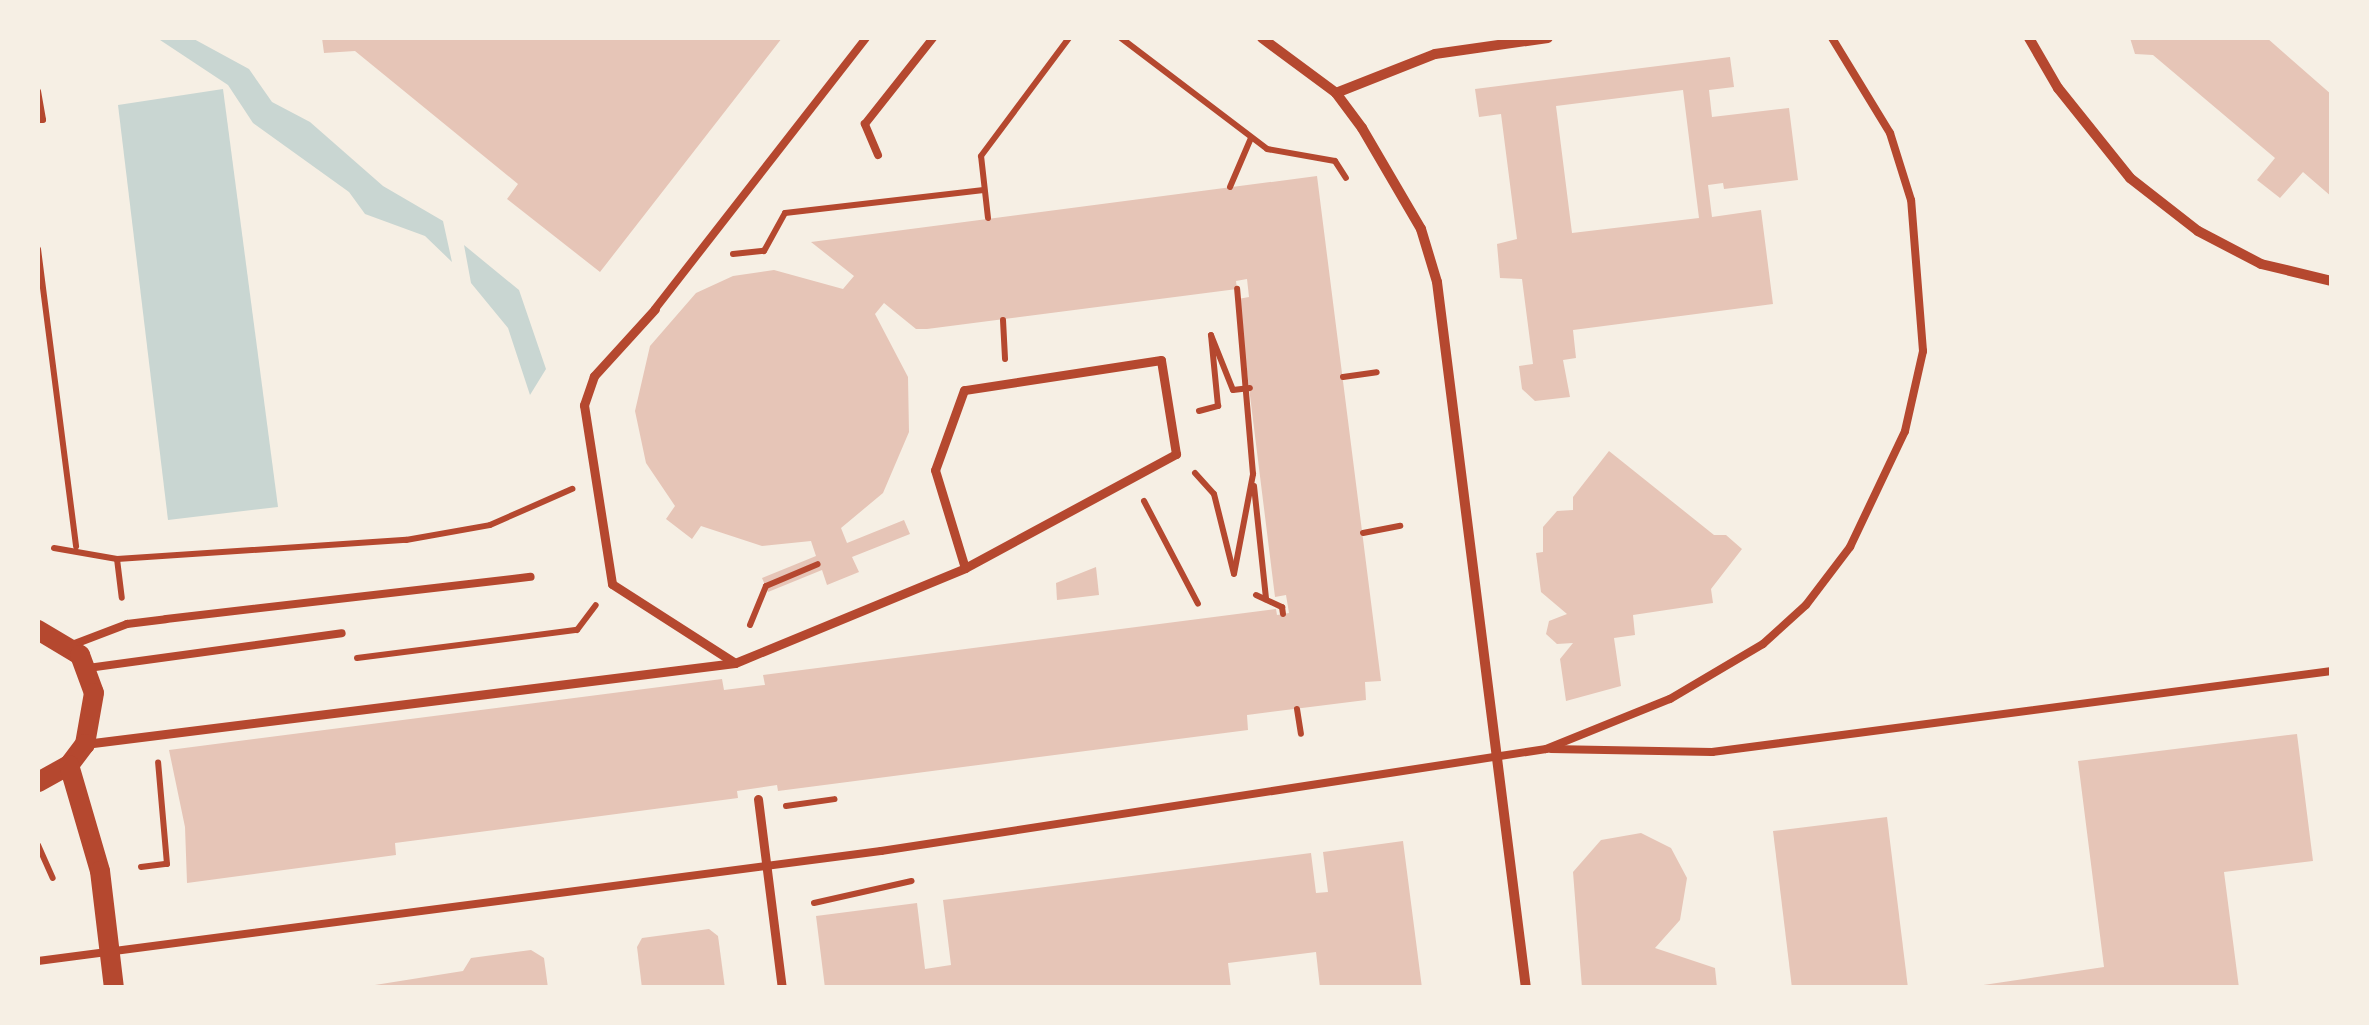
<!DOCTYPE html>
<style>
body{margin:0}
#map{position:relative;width:2369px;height:1025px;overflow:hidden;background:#f6efe4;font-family:Helvetica,sans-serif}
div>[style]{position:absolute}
.water>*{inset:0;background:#c9d6d2}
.building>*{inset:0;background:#e6c5b7}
.path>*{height:6px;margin:-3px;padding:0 3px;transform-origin:3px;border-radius:3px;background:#b5482f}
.service>*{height:8px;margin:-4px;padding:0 4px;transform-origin:4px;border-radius:4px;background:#b5482f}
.pedestrian>*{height:9px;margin:-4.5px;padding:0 4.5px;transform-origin:4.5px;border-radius:4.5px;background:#b5482f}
.minor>*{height:10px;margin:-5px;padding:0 5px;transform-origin:5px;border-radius:5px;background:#b5482f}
.secondary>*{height:20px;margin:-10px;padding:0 10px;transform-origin:10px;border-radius:10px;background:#b5482f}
span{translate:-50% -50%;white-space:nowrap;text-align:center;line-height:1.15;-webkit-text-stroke:9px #f6efe4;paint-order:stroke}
.frame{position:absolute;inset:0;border:40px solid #f6efe4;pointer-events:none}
</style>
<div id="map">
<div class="water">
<i style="clip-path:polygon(157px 38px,192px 38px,249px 69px,272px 102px,310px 122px,383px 186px,443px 221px,452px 262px,425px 236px,365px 214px,349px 192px,253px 123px,228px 85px)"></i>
<i style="clip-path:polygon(223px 89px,278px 507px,168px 520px,118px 105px)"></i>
<i style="clip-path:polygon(464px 245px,519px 290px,546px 369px,530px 395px,508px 328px,471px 283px)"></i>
</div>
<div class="building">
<i style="clip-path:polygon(322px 38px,782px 38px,600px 272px,507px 199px,518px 184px,355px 51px,324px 53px)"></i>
<i style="clip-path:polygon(2130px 38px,2267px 38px,2332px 95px,2332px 197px,2303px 172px,2280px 198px,2257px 180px,2275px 158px,2153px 55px,2135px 54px)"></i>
<i style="clip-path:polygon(evenodd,1730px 57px,1734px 87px,1709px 90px,1712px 117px,1789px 108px,1798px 180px,1724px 189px,1723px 183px,1708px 185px,1712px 217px,1761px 210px,1773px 304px,1573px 330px,1576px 358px,1563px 360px,1570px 397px,1535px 401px,1522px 389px,1519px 366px,1533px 364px,1522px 279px,1500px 278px,1497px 244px,1517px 239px,1501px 114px,1479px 117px,1475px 89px,1730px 57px,1683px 90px,1699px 218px,1572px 233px,1556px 106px,1683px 90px)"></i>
<i style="clip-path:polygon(1317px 176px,1381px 681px,1365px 682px,1366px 700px,1247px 715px,1248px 730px,778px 791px,777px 785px,737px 791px,738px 798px,395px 843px,396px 855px,187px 883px,185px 827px,169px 750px,722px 679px,724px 690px,765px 685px,763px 675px,1276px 609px,1277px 615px,1289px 613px,1286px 595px,1275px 597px,1238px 299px,1249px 297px,1247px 279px,1236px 281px,1237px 289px,927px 329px,916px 329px,884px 303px,875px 314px,908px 377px,909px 432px,883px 493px,841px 528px,847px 543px,904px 520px,910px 534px,852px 557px,859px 572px,827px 585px,822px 570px,768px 592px,762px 578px,816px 556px,811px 541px,762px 546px,701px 526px,692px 539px,666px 519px,675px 506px,646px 463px,635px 411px,650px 346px,696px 293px,733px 276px,774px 270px,843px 289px,854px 276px,811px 242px)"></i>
<i style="clip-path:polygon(1609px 451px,1714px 535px,1726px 535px,1742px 549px,1711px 589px,1713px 603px,1633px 615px,1635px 635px,1614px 638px,1621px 686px,1566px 701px,1560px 659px,1573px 643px,1557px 644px,1546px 634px,1549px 621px,1567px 614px,1541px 592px,1536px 553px,1543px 552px,1543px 527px,1557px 511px,1573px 510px,1573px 497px)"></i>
<i style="clip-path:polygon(1096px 567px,1099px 595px,1057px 600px,1056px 583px)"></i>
<i style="clip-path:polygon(2297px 734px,2313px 861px,2224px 872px,2239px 988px,1963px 988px,2104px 967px,2078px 761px)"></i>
<i style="clip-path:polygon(1887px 817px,1908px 988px,1792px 988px,1773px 831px)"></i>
<i style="clip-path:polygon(1641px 833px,1671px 848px,1687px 878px,1680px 920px,1655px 948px,1715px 968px,1717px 988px,1582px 988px,1573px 872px,1601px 840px)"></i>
<i style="clip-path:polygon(1403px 841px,1422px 988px,1320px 988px,1316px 952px,1228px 963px,1231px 988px,825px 988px,816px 916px,917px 903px,925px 969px,951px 965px,943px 900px,1311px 853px,1316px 893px,1328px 892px,1323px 852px)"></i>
<i style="clip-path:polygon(709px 929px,718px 936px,725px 988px,642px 988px,637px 947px,642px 938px)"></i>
<i style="clip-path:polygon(531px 950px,544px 958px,548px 988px,356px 988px,463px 971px,471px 958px)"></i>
</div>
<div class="path">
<i style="left:1121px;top:38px;width:183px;rotate:37.2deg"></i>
<i style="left:1267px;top:149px;width:69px;rotate:10deg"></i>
<i style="left:1335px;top:161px;width:20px;rotate:57deg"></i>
<i style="left:38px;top:91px;width:29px;rotate:80deg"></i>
<i style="left:43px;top:120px;width:5px;rotate:180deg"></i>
<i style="left:1230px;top:187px;width:53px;rotate:-66.8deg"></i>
<i style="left:988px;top:218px;width:62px;rotate:-96.4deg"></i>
<i style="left:981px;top:156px;width:147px;rotate:-53.3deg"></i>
<i style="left:38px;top:249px;width:300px;rotate:82.7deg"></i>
<i style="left:733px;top:254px;width:31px;rotate:-6deg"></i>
<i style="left:764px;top:251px;width:43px;rotate:-61.1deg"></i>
<i style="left:785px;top:213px;width:200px;rotate:-6.6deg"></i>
<i style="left:1003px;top:320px;width:39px;rotate:87deg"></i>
<i style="left:1343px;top:377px;width:34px;rotate:-8deg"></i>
<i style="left:1199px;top:411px;width:20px;rotate:-15deg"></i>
<i style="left:1218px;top:406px;width:71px;rotate:-95.6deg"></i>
<i style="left:1211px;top:335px;width:59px;rotate:68.2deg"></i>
<i style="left:1233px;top:390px;width:17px;rotate:-7deg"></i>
<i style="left:1195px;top:473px;width:28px;rotate:48deg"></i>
<i style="left:1214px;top:494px;width:82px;rotate:76deg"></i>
<i style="left:1234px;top:574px;width:102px;rotate:-79.2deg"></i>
<i style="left:1253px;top:474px;width:186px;rotate:-94.9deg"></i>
<i style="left:1254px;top:486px;width:114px;rotate:83.9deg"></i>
<i style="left:1144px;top:501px;width:116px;rotate:62.3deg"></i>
<i style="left:1363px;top:533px;width:38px;rotate:-11deg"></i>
<i style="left:54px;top:548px;width:64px;rotate:9.9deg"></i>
<i style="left:117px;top:559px;width:290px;rotate:-3.8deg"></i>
<i style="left:406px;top:540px;width:85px;rotate:-10.1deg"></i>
<i style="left:490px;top:525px;width:90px;rotate:-23.7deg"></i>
<i style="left:117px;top:559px;width:39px;rotate:83deg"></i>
<i style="left:1256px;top:595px;width:29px;rotate:25deg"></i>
<i style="left:1282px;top:607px;width:7px;rotate:82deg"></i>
<i style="left:750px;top:625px;width:42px;rotate:-67.7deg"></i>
<i style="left:766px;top:586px;width:56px;rotate:-22.9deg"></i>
<i style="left:357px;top:658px;width:222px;rotate:-7.3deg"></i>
<i style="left:577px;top:630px;width:31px;rotate:-53deg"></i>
<i style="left:1297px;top:709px;width:25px;rotate:81deg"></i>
<i style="left:786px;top:806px;width:49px;rotate:-8.1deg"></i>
<i style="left:38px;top:845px;width:36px;rotate:66deg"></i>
<i style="left:141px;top:867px;width:26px;rotate:-7deg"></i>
<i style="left:167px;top:864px;width:102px;rotate:-95deg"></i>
<i style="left:814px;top:903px;width:100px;rotate:-12.7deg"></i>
</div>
<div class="service">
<i style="left:878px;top:155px;width:34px;rotate:-113deg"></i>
<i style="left:865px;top:124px;width:110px;rotate:-51.7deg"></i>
<i style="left:655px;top:309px;width:343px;rotate:-52.1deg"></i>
<i style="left:72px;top:645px;width:59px;rotate:-20.9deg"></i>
<i style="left:127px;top:624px;width:39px;rotate:-7deg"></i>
<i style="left:166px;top:619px;width:367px;rotate:-6.6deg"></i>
<i style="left:88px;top:668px;width:256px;rotate:-7.8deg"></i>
<i style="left:1551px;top:749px;width:161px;rotate:1.1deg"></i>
<i style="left:1712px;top:752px;width:625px;rotate:-7.44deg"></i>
<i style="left:38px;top:961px;width:850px;rotate:-7.43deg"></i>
<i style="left:881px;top:851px;width:673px;rotate:-8.72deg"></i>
<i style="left:1546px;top:749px;width:134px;rotate:-22deg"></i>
<i style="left:1670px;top:699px;width:108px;rotate:-30.6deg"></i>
<i style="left:1763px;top:644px;width:58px;rotate:-42.2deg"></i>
<i style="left:1806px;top:605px;width:73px;rotate:-52.8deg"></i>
<i style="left:1850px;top:547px;width:128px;rotate:-64.6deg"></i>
<i style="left:1905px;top:431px;width:82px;rotate:-77.3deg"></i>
<i style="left:1923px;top:351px;width:151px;rotate:-94.5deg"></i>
<i style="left:1911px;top:200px;width:70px;rotate:-107.4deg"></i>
<i style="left:1890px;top:133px;width:111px;rotate:-121.4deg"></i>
</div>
<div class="pedestrian">
<i style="left:655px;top:309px;width:91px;rotate:132.3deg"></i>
<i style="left:594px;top:376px;width:31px;rotate:109deg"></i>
<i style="left:584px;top:405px;width:181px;rotate:81.1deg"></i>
<i style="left:612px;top:584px;width:146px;rotate:32.7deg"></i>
<i style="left:85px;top:744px;width:655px;rotate:-7.1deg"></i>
<i style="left:735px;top:663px;width:249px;rotate:-22.4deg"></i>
<i style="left:965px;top:568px;width:240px;rotate:-28.4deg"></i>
<i style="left:1176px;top:454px;width:95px;rotate:-99.1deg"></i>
<i style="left:1161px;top:360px;width:199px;rotate:171.3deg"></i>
<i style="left:964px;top:390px;width:85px;rotate:109.9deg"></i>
<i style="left:935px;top:470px;width:102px;rotate:73deg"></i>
<i style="left:758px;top:799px;width:191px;rotate:82.8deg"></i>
</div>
<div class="minor">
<i style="left:1262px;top:38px;width:92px;rotate:36.6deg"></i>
<i style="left:1336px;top:93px;width:44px;rotate:53.4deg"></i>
<i style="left:1362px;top:128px;width:117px;rotate:59.7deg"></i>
<i style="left:1421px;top:229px;width:55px;rotate:73.2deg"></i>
<i style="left:1437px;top:282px;width:712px;rotate:82.82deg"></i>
<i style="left:2029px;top:38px;width:58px;rotate:59.9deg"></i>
<i style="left:2058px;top:88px;width:115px;rotate:51.3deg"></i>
<i style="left:2130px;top:178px;width:86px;rotate:37.9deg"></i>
<i style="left:2198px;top:231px;width:71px;rotate:27.6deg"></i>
<i style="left:2261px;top:264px;width:73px;rotate:13.5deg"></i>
<i style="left:1336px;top:93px;width:106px;rotate:-21.5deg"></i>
<i style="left:1435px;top:54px;width:114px;rotate:-8.1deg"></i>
</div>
<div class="secondary">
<i style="left:38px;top:630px;width:49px;rotate:30.8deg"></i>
<i style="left:80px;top:655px;width:40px;rotate:69.8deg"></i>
<i style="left:94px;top:693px;width:52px;rotate:100deg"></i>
<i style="left:85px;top:744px;width:26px;rotate:127deg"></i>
<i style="left:69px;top:765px;width:35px;rotate:151deg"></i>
<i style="left:69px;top:765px;width:110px;rotate:73.7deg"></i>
<i style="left:100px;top:871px;width:118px;rotate:83.2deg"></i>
</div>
<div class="frame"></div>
</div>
